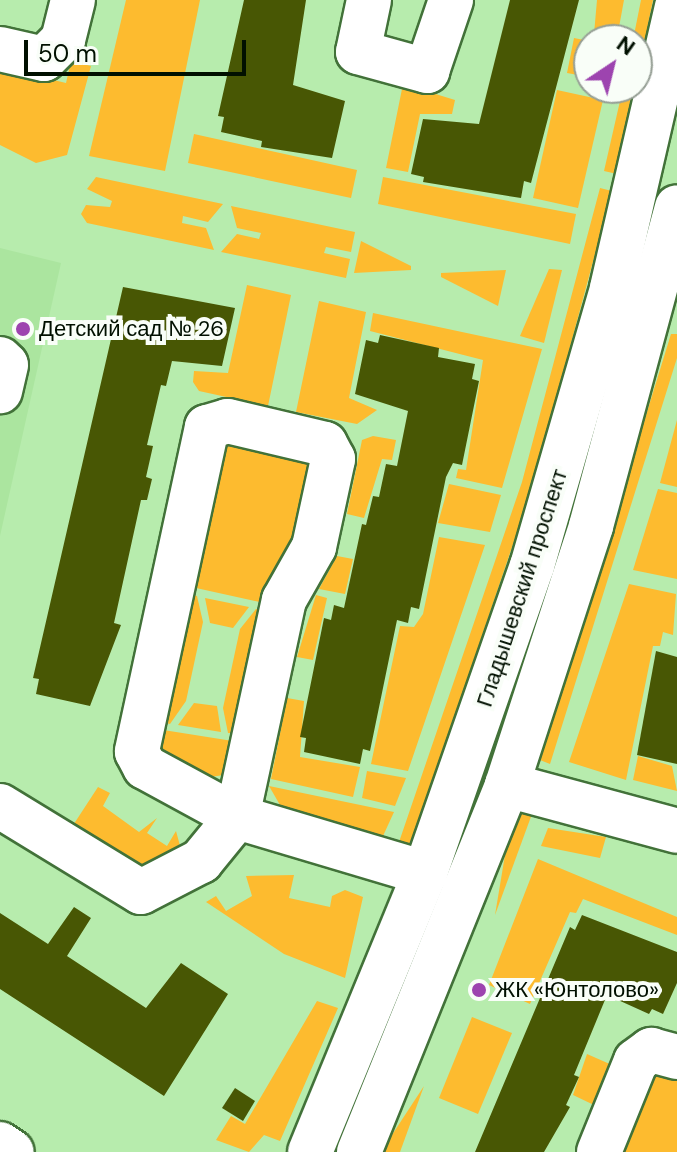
<!DOCTYPE html>
<meta charset="utf-8">
<style>
body{margin:0}
#map{position:relative;width:677px;height:1152px;overflow:hidden;background:#b7ecad;font-family:"DM Sans",sans-serif}
div>[style]{position:absolute}
.built>*{inset:0;background:#abe59f}
.green>*{inset:0;background:#fdbb2f}
.building>*{inset:0;background:#485704}
.roads{filter:drop-shadow(2px 0 #427239) drop-shadow(-2px 0 #427239) drop-shadow(0 2px #427239) drop-shadow(0 -2px #427239)}
.minor>*{height:44px;margin:-22px;padding:0 22px;transform-origin:22px;border-radius:22px;background:#fff}
.dots>*{width:22px;height:22px;translate:-50% -50%;box-sizing:border-box;border:4px solid #f9fef8;border-radius:50%}
span{translate:-50% -50%;white-space:nowrap;text-align:center;line-height:1.15;-webkit-text-stroke:8px #f9fef8;paint-order:stroke}
.poi-label{font-size:22px;color:#011000}
.left{translate:0 -50%;text-align:left}
.street-label{font-size:22px;color:#011000}
.north{position:absolute;left:573px;top:24px;width:80px;height:80px;box-sizing:border-box;background:#f9fef8;border:2px solid #969f95;border-radius:50%;rotate:35deg;font-size:22px;font-weight:700;line-height:32px;text-align:center;color:#011000}
.north::after{content:'';display:block;margin:auto;width:28px;height:36px;background:#9d44af;clip-path:polygon(50% 0,100% 100%,50% 72%,0 100%)}
.scale{position:absolute;left:24px;top:40px;width:222px;height:36px;box-sizing:border-box;border:4px solid #011000;border-top:0;padding-left:10px;font-size:24px;line-height:28px;white-space:nowrap;color:#011000;-webkit-text-stroke:6px #f9fef8;paint-order:stroke}
</style>
<div id="map">
<div class="built">
<i style="clip-path:polygon(0 248px,61px 263px,0 536px)"></i>
</div>
<div class="green">
<i style="clip-path:polygon(126px 0,200px 0,165px 171px,89px 156px)"></i>
<i style="clip-path:polygon(597px 0,624px 0,617px 38px,594px 34px)"></i>
<i style="clip-path:polygon(641px 0,653px 0,637px 79px,633px 40px)"></i>
<i style="clip-path:polygon(574px 38px,589px 41px,589px 77px,567px 73px)"></i>
<i style="clip-path:polygon(71px 61px,91px 66px,67px 155px,36px 163px,0 145px,0 67px,66px 83px)"></i>
<i style="clip-path:polygon(403px 84px,455px 100px,452px 114px,420px 114px,408px 172px,386px 168px)"></i>
<i style="clip-path:polygon(623px 88px,635px 88px,617px 174px,604px 171px)"></i>
<i style="clip-path:polygon(557px 90px,603px 100px,578px 208px,533px 198px)"></i>
<i style="clip-path:polygon(194px 134px,357px 170px,351px 198px,188px 163px)"></i>
<i style="clip-path:polygon(96px 177px,223px 204px,208px 222px,183px 216px,182px 223px,206px 228px,214px 250px,87px 223px,81px 214px,86px 205px,110px 207px,112px 201px,87px 189px)"></i>
<i style="clip-path:polygon(383px 177px,576px 214px,570px 244px,378px 204px)"></i>
<i style="clip-path:polygon(600px 188px,612px 191px,532px 488px,411px 846px,398px 845px,522px 482px)"></i>
<i style="clip-path:polygon(231px 206px,355px 232px,351px 252px,326px 247px,324px 253px,350px 259px,346px 278px,221px 252px,237px 234px,259px 239px,261px 233px,237px 228px)"></i>
<i style="clip-path:polygon(361px 241px,411px 266px,411px 270px,354px 273px)"></i>
<i style="clip-path:polygon(549px 269px,562px 270px,544px 343px,520px 336px)"></i>
<i style="clip-path:polygon(506px 270px,498px 306px,441px 277px,441px 273px)"></i>
<i style="clip-path:polygon(247px 285px,291px 295px,268px 406px,199px 391px,193px 382px,194px 371px,228px 373px)"></i>
<i style="clip-path:polygon(319px 301px,366px 312px,349px 398px,377px 410px,357px 424px,296px 412px)"></i>
<i style="clip-path:polygon(373px 313px,542px 349px,502px 488px,456px 478px,458px 469px,466px 470px,483px 360px,370px 331px)"></i>
<i style="clip-path:polygon(671px 334px,677px 334px,677px 358px,550px 764px,540px 760px)"></i>
<i style="clip-path:polygon(677px 420px,677px 487px,660px 483px)"></i>
<i style="clip-path:polygon(373px 436px,396px 440px,392px 460px,382px 459px,364px 518px,347px 514px,362px 440px)"></i>
<i style="clip-path:polygon(221px 440px,313px 457px,300px 546px,269px 604px,187px 586px)"></i>
<i style="clip-path:polygon(449px 484px,501px 495px,490px 532px,438px 523px)"></i>
<i style="clip-path:polygon(658px 489px,677px 493px,677px 579px,633px 570px)"></i>
<i style="clip-path:polygon(439px 537px,485px 545px,408px 771px,371px 764px,400px 626px,414px 627px,423px 614px)"></i>
<i style="clip-path:polygon(337px 556px,353px 559px,345px 594px,319px 589px)"></i>
<i style="clip-path:polygon(629px 584px,676px 594px,673px 635px,663px 632px,660px 646px,653px 646px,626px 780px,569px 762px)"></i>
<i style="clip-path:polygon(186px 593px,197px 596px,203px 622px,186px 701px,170px 724px,159px 721px)"></i>
<i style="clip-path:polygon(316px 595px,327px 598px,313px 660px,297px 657px)"></i>
<i style="clip-path:polygon(205px 598px,249px 607px,233px 628px,210px 623px)"></i>
<i style="clip-path:polygon(256px 609px,267px 611px,240px 734px,228px 733px,223px 708px,240px 629px)"></i>
<i style="clip-path:polygon(287px 698px,304px 701px,300px 757px,360px 767px,353px 797px,271px 779px)"></i>
<i style="clip-path:polygon(194px 703px,217px 706px,221px 732px,178px 725px)"></i>
<i style="clip-path:polygon(157px 729px,239px 742px,224px 775px,203px 778px,160px 754px)"></i>
<i style="clip-path:polygon(638px 756px,672px 766px,677px 791px,633px 780px)"></i>
<i style="clip-path:polygon(367px 771px,406px 778px,395px 806px,362px 798px)"></i>
<i style="clip-path:polygon(269px 786px,394px 812px,383px 836px,371px 836px,280px 805px)"></i>
<i style="clip-path:polygon(98px 787px,110px 793px,103px 806px,139px 832px,157px 818px,147px 833px,167px 846px,176px 831px,182px 853px,127px 874px,66px 836px)"></i>
<i style="clip-path:polygon(524px 802px,536px 803px,495px 915px,505px 855px)"></i>
<i style="clip-path:polygon(548px 828px,606px 837px,600px 858px,541px 846px)"></i>
<i style="clip-path:polygon(538px 859px,677px 917px,677px 935px,583px 899px,576px 913px,570px 912px,530px 1004px,489px 985px)"></i>
<i style="clip-path:polygon(294px 875px,289px 898px,330px 907px,332px 896px,345px 890px,363px 897px,345px 978px,284px 954px,206px 902px,216px 896px,226px 911px,252px 896px,246px 876px)"></i>
<i style="clip-path:polygon(317px 1001px,338px 1008px,280px 1141px,264px 1135px,249px 1152px,216px 1140px,231px 1116px,245px 1124px)"></i>
<i style="clip-path:polygon(472px 1017px,512px 1033px,478px 1114px,439px 1098px)"></i>
<i style="clip-path:polygon(587px 1054px,612px 1065px,594px 1105px,573px 1095px)"></i>
<i style="clip-path:polygon(652px 1072px,677px 1074px,677px 1152px,611px 1152px)"></i>
<i style="clip-path:polygon(424px 1086px,400px 1152px,383px 1152px,388px 1141px)"></i>
</div>
<div class="building">
<i style="clip-path:polygon(244px 0,306px 0,293px 85px,345px 101px,332px 158px,261px 147px,262px 141px,221px 132px,224px 117px,218px 116px)"></i>
<i style="clip-path:polygon(510px 0,579px 0,531px 183px,524px 181px,521px 198px,423px 182px,424px 177px,411px 174px,423px 119px,479px 124px)"></i>
<i style="clip-path:polygon(123px 287px,235px 308px,222px 366px,172px 361px,166px 386px,161px 385px,147px 445px,153px 446px,146px 477px,152px 479px,147px 500px,141px 500px,114px 623px,121px 625px,90px 706px,36px 694px,39px 679px,33px 678px)"></i>
<i style="clip-path:polygon(380px 335px,439px 348px,438px 357px,475px 364px,472px 379px,479px 381px,462px 465px,453px 463px,446px 477px,419px 609px,411px 607px,408px 623px,397px 620px,370px 751px,363px 749px,360px 764px,304px 752px,306px 738px,300px 737px,324px 618px,331px 620px,334px 605px,344px 608px,362px 524px,366px 525px,373px 496px,379px 497px,386px 464px,397px 466px,408px 411px,355px 394px,366px 340px,378px 343px)"></i>
<i style="clip-path:polygon(656px 651px,677px 657px,677px 764px,637px 755px)"></i>
<i style="clip-path:polygon(74px 907px,91px 918px,67px 956px,146px 1008px,181px 963px,228px 994px,164px 1096px,0 989px,0 913px,48px 944px)"></i>
<i style="clip-path:polygon(582px 915px,677px 952px,677px 983px,663px 1014px,652px 1009px,649px 1014px,607px 995px,574px 1075px,579px 1077px,566px 1105px,570px 1107px,544px 1152px,475px 1152px,570px 927px,575px 930px)"></i>
<i style="clip-path:polygon(235px 1088px,255px 1101px,243px 1121px,222px 1108px)"></i>
</div>
<div class="roads">
<div class="minor">
<i style="left:369px;top:0;width:53px;rotate:101.9deg"></i>
<i style="left:358px;top:52px;width:72px;rotate:15.4deg"></i>
<i style="left:427px;top:71px;width:75px;rotate:-71.3deg"></i>
<i style="left:0;top:49px;width:45px;rotate:12.8deg"></i>
<i style="left:44px;top:59px;width:27px;rotate:-45deg"></i>
<i style="left:63px;top:40px;width:41px;rotate:-76deg"></i>
<i style="left:0;top:359px;width:8px;rotate:45deg"></i>
<i style="left:6px;top:365px;width:27px;rotate:103deg"></i>
<i style="left:507px;top:785px;width:176px;rotate:15.1deg"></i>
<i style="left:0;top:806px;width:165px;rotate:31.4deg"></i>
<i style="left:141px;top:892px;width:68px;rotate:-27.3deg"></i>
<i style="left:201px;top:861px;width:57px;rotate:-50.7deg"></i>
<i style="left:237px;top:817px;width:222px;rotate:-77.8deg"></i>
<i style="left:284px;top:600px;width:61px;rotate:-60.5deg"></i>
<i style="left:314px;top:547px;width:90px;rotate:-77.8deg"></i>
<i style="left:333px;top:459px;width:17px;rotate:-118deg"></i>
<i style="left:325px;top:444px;width:100px;rotate:-166.7deg"></i>
<i style="left:228px;top:421px;width:22px;rotate:164deg"></i>
<i style="left:207px;top:427px;width:332px;rotate:102.2deg"></i>
<i style="left:137px;top:752px;width:17px;rotate:62deg"></i>
<i style="left:145px;top:767px;width:105px;rotate:28.5deg"></i>
<i style="left:237px;top:817px;width:196px;rotate:16.6deg"></i>
<i style="left:0;top:1144px;width:14px;rotate:34deg"></i>
<i style="left:310px;top:1152px;width:302px;rotate:-67.6deg"></i>
<i style="left:425px;top:873px;width:325px;rotate:-70.8deg"></i>
<i style="left:532px;top:566px;width:289px;rotate:-73.9deg"></i>
<i style="left:612px;top:288px;width:289px;rotate:-77deg"></i>
<i style="left:359px;top:1152px;width:396px;rotate:-68deg"></i>
<i style="left:507px;top:785px;width:272px;rotate:-72deg"></i>
<i style="left:591px;top:526px;width:330px;rotate:-74.9deg"></i>
<i style="left:599px;top:1152px;width:98px;rotate:-67.9deg"></i>
<i style="left:636px;top:1061px;width:19px;rotate:-36deg"></i>
<i style="left:651px;top:1050px;width:27px;rotate:15deg"></i>
</div>
</div>
<div class="dots">
<i style="left:23px;top:329px;background:#9d44af"></i>
<i style="left:479px;top:990px;background:#9d44af"></i>
</div>
<div class="poi-label">
<span class="left" style="left:39px;top:329px">Детский сад № 26</span>
<span class="left" style="left:495px;top:990px">ЖК «Юнтолово»</span>
</div>
<div class="street-label">
<span style="left:522px;top:588px;rotate:-72deg">Гладышевский проспект</span>
</div>
<div class="north">N</div>
<div class="scale">50 m</div>
</div>
